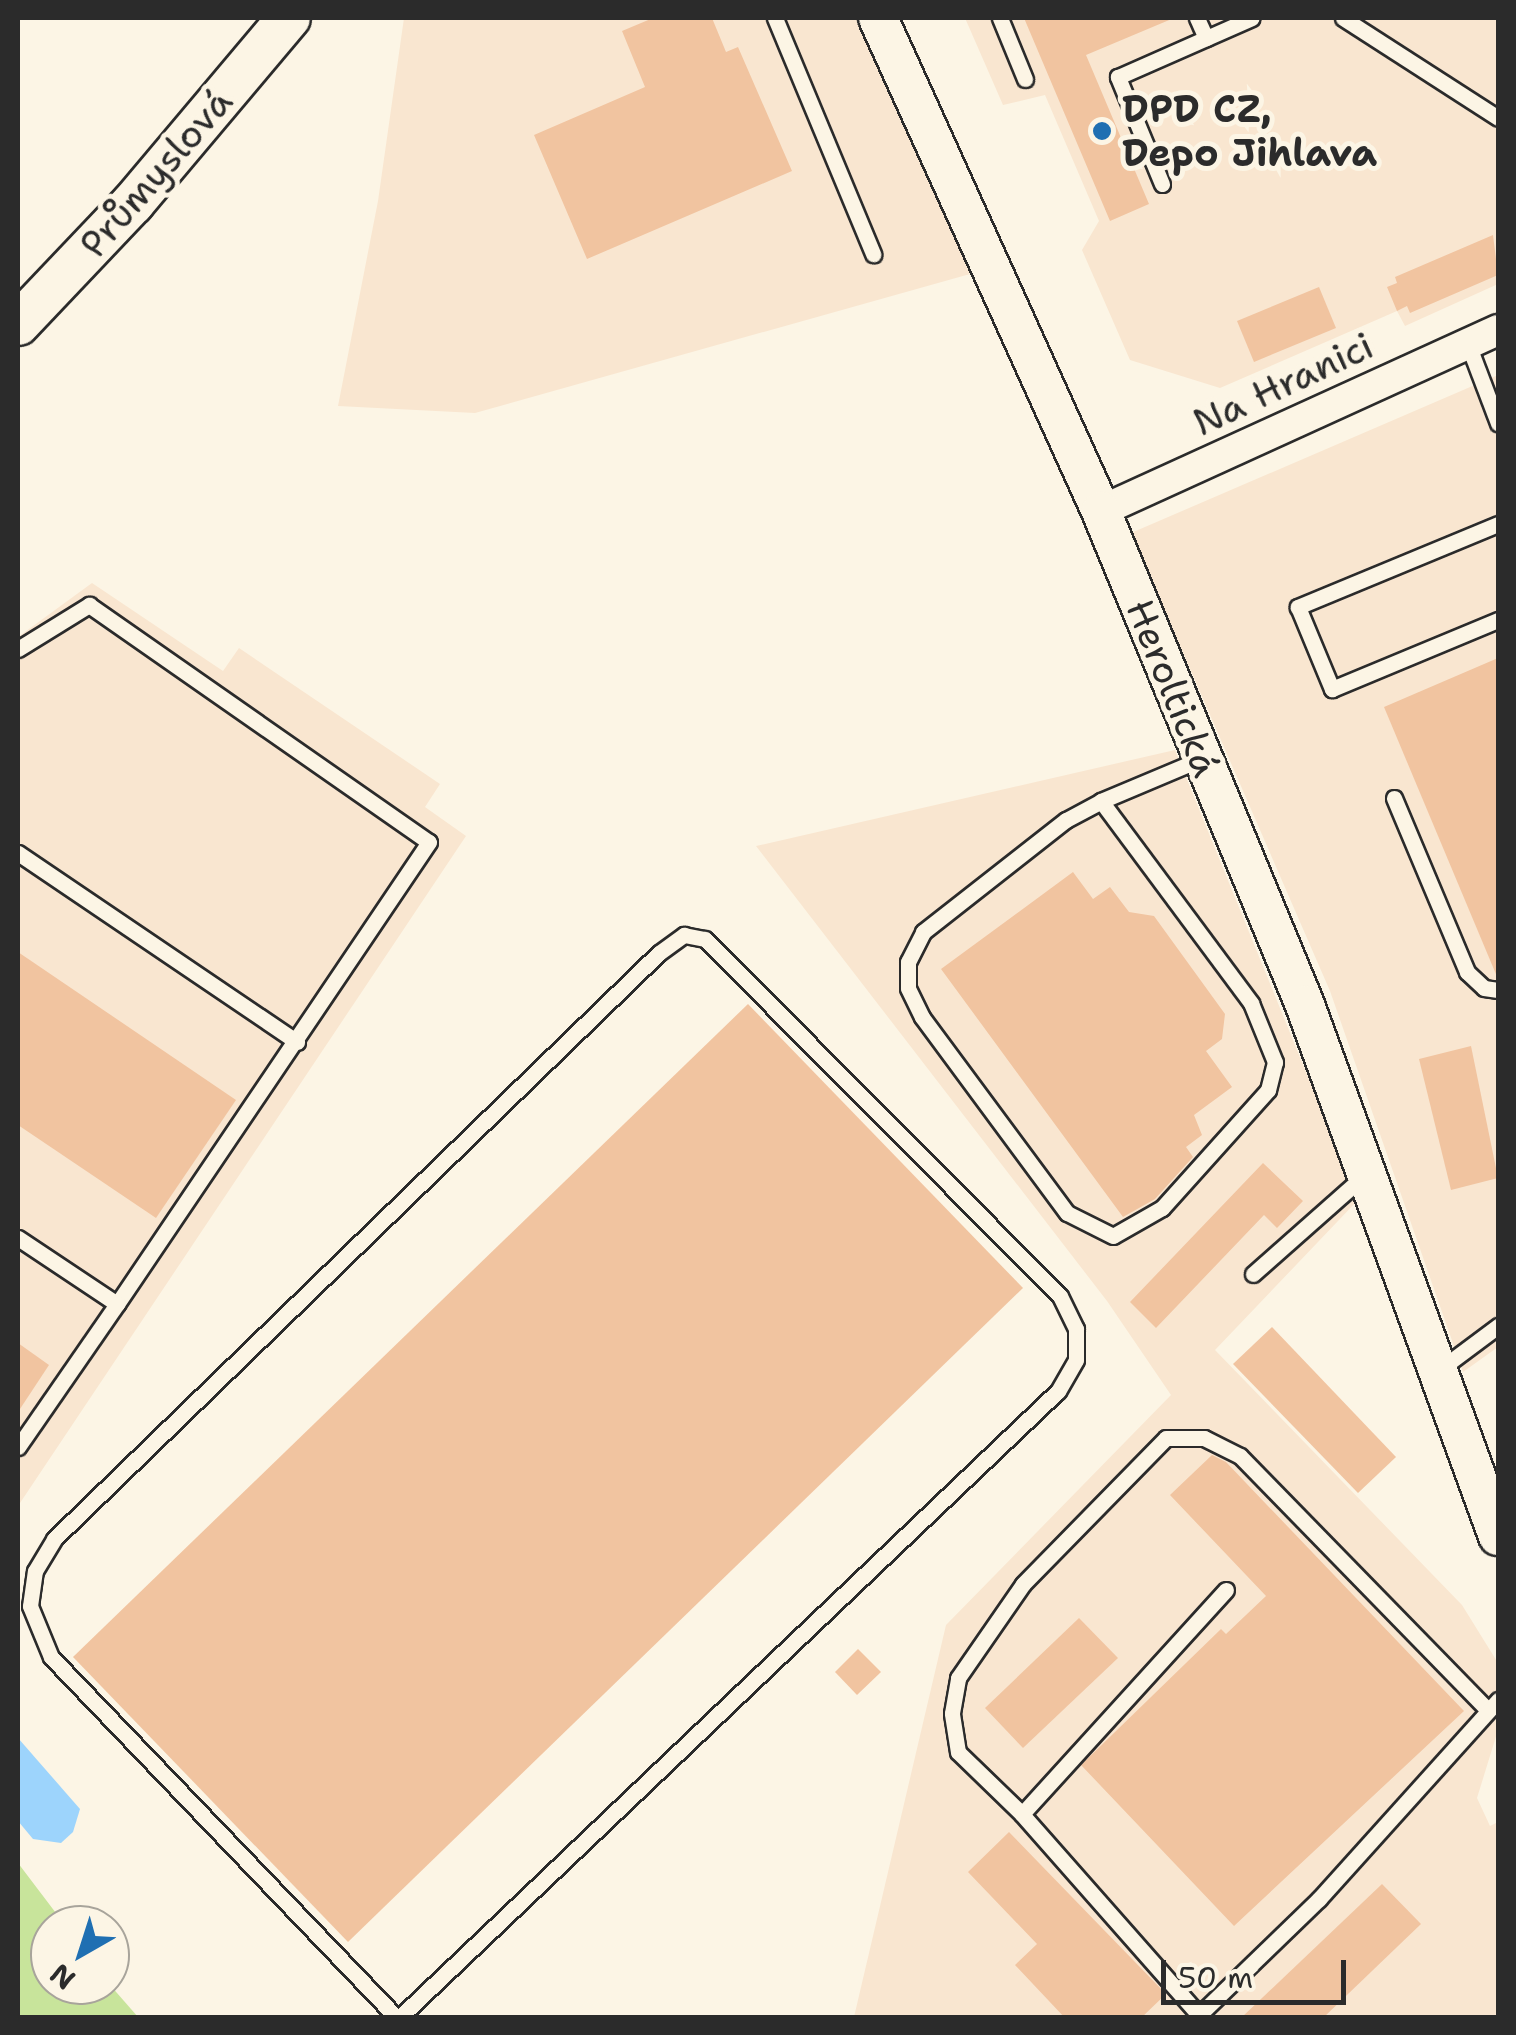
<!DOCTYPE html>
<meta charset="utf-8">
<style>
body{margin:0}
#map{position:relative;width:1516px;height:2035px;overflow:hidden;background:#fcf5e5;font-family:"Shantell Sans",sans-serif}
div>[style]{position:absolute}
.built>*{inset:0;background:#f9e6d0}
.green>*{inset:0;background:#c8e49b}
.water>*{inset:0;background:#9dd4fc}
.building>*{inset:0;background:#f1c4a0}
.roads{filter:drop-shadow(2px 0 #2b2b2b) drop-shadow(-2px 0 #2b2b2b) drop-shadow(0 2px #2b2b2b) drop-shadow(0 -2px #2b2b2b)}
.service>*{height:15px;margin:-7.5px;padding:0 7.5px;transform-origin:7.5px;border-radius:7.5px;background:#fcf5e5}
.minor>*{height:30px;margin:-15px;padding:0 15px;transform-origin:15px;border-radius:15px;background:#fcf5e5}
.tertiary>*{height:38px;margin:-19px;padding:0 19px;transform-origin:19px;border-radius:19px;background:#fcf5e5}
.secondary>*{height:42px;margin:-21px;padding:0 21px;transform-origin:21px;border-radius:21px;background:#fcf5e5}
.dots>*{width:28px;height:28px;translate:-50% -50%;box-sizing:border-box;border:5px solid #fcf5e5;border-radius:50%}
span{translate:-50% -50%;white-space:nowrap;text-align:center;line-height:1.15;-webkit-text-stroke:10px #fcf5e5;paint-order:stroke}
.poi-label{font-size:38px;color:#2b2b2b;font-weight:700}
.left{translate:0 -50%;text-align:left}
.street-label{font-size:38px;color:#2b2b2b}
.frame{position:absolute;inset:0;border:20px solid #2b2b2b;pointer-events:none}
.north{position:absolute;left:30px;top:1905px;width:100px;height:100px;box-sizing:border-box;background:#fcf5e5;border:2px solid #a8a49b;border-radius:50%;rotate:219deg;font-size:28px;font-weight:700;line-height:40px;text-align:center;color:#2b2b2b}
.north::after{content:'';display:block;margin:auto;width:35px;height:45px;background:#1f6fb2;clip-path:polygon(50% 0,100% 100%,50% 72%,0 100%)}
.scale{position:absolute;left:1161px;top:1960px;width:185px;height:45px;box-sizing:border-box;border:5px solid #2b2b2b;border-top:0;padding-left:12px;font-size:30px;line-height:35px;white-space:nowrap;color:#2b2b2b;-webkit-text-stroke:8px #fcf5e5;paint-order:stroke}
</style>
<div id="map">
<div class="built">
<i style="clip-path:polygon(404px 18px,859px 18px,970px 274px,475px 413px,338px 406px,378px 201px)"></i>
<i style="clip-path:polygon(965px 18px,1498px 18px,1498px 284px,1405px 326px,1397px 311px,1220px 388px,1130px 360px,1082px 250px,1099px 221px,1045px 95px,1003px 105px)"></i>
<i style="clip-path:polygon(1498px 375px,1498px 1347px,1463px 1372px,1330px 991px,1131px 533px)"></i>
<i style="clip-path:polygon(92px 583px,223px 671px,239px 648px,440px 784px,425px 807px,466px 836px,18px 1506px,18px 637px)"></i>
<i style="clip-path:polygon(1175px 750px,1358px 1200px,1215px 1350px,1462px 1605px,1498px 1663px,1498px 1730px,1477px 1798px,1490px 1826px,1498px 1822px,1498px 2017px,854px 2017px,946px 1625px,1171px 1395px,1107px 1301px,756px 846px)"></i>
</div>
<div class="green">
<i style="clip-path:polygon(18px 1863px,65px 1925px,50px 1925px,50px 1985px,110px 1985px,138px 2017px,18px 2017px)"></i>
</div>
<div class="water">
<i style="clip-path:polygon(18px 1738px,80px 1809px,73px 1832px,61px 1843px,33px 1839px,18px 1821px)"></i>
</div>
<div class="building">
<i style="clip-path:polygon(653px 18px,712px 18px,726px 52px,738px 47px,792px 171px,587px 259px,534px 135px,645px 87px,622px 31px)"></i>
<i style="clip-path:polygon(1024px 18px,1174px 18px,1086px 55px,1149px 204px,1110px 221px)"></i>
<i style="clip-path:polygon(1493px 235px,1498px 275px,1410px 313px,1407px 306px,1397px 311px,1387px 287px,1397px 283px,1395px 277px)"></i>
<i style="clip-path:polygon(1319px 287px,1336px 328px,1254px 362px,1237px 321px)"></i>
<i style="clip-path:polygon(1498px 658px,1498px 979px,1384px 707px)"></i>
<i style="clip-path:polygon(1073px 872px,1093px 899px,1110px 887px,1129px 912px,1154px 916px,1225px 1014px,1222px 1039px,1206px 1051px,1232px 1087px,1194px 1115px,1202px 1135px,1186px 1147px,1193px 1157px,1155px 1199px,1123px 1217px,941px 969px)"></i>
<i style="clip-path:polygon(18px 952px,236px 1100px,156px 1218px,18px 1125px)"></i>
<i style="clip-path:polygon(748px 1004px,1023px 1288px,348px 1942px,73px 1657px)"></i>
<i style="clip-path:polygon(1471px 1046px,1498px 1178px,1451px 1190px,1419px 1059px)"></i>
<i style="clip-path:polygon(1263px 1163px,1303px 1201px,1277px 1228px,1264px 1215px,1156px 1328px,1130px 1302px)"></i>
<i style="clip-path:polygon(1272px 1327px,1396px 1457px,1358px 1493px,1233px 1364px)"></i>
<i style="clip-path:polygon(18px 1343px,49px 1365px,18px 1412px)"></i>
<i style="clip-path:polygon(1212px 1455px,1226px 1462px,1464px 1711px,1234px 1926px,1081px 1765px,1221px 1629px,1226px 1634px,1266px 1596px,1170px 1495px)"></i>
<i style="clip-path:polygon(1079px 1618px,1118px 1658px,1023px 1748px,985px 1708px)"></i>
<i style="clip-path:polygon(858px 1649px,881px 1672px,857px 1695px,835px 1672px)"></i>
<i style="clip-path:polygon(1009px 1832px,1166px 1994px,1141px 2018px,1065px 2018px,1015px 1965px,1037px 1944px,968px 1872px)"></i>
<i style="clip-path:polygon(1382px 1884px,1421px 1924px,1323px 2018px,1241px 2018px)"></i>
</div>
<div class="roads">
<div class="service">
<i style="left:775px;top:18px;width:256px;rotate:67.4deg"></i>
<i style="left:1000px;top:18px;width:66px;rotate:67.7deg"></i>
<i style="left:1197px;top:18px;width:22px;rotate:66deg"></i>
<i style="left:1343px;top:18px;width:184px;rotate:32.8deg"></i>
<i style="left:1162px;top:184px;width:116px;rotate:-112.4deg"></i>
<i style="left:1118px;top:77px;width:146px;rotate:-23.8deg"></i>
<i style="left:1468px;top:344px;width:85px;rotate:69.2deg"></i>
<i style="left:1498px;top:524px;width:217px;rotate:157.5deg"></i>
<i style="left:1298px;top:607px;width:89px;rotate:67.5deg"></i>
<i style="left:1332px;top:689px;width:180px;rotate:-22.6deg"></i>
<i style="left:18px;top:649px;width:84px;rotate:-31.8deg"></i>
<i style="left:89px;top:605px;width:414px;rotate:34.9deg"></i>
<i style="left:429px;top:842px;width:557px;rotate:124.03deg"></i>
<i style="left:1394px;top:798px;width:189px;rotate:67.2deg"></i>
<i style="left:1467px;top:972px;width:23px;rotate:43deg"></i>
<i style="left:1484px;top:988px;width:14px;rotate:8deg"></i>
<i style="left:1101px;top:801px;width:252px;rotate:53.4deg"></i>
<i style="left:1251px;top:1003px;width:64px;rotate:67.9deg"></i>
<i style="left:1275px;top:1062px;width:29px;rotate:104deg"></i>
<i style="left:1268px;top:1090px;width:159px;rotate:131.9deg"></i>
<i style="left:1162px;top:1208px;width:56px;rotate:150.3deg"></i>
<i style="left:1113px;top:1236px;width:51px;rotate:-153.4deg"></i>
<i style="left:1067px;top:1213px;width:244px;rotate:-126.5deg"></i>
<i style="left:922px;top:1017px;width:32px;rotate:-116deg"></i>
<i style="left:908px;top:988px;width:26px;rotate:-90deg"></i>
<i style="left:908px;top:962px;width:34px;rotate:-63deg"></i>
<i style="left:923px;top:932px;width:182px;rotate:-38.1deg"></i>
<i style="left:1066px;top:820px;width:40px;rotate:-28deg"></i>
<i style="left:1101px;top:801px;width:108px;rotate:-22.8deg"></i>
<i style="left:18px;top:853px;width:337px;rotate:34.1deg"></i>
<i style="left:18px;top:1238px;width:119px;rotate:33.7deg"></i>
<i style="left:117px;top:1304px;width:174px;rotate:124.7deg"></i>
<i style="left:1253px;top:1274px;width:151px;rotate:-41.5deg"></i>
<i style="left:1439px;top:1370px;width:74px;rotate:-36.7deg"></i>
<i style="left:1022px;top:1814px;width:303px;rotate:-47.7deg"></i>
<i style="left:1199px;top:2015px;width:268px;rotate:-131.4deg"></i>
<i style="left:1022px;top:1814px;width:89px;rotate:-135.9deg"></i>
<i style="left:958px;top:1752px;width:39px;rotate:-99deg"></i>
<i style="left:952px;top:1713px;width:36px;rotate:-80deg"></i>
<i style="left:958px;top:1678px;width:114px;rotate:-55.3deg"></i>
<i style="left:1023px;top:1584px;width:204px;rotate:-45.6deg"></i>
<i style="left:1166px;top:1438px;width:38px"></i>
<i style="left:1204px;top:1438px;width:40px;rotate:26.6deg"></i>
<i style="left:1240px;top:1456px;width:355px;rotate:45.7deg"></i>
<i style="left:397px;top:2018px;width:500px;rotate:-133.78deg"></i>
<i style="left:51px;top:1657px;width:55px;rotate:-112.4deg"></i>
<i style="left:30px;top:1606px;width:35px;rotate:-82deg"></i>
<i style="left:35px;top:1571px;width:37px;rotate:-59deg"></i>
<i style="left:54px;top:1539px;width:842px;rotate:-44.09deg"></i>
<i style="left:659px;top:953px;width:31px;rotate:-36deg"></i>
<i style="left:684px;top:935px;width:21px;rotate:11deg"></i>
<i style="left:705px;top:939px;width:503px;rotate:45.16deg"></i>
<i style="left:1060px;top:1296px;width:37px;rotate:64deg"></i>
<i style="left:1076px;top:1329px;width:31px;rotate:90deg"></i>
<i style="left:1076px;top:1360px;width:36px;rotate:120deg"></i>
<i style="left:1058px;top:1391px;width:910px;rotate:136.43deg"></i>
<i style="left:1196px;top:2018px;width:171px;rotate:-44.1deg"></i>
<i style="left:1319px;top:1899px;width:268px;rotate:-48deg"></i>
</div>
<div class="minor">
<i style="left:1101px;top:511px;width:436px;rotate:-24.5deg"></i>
</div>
<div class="tertiary">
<i style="left:878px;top:18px;width:541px;rotate:65.66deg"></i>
<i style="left:1101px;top:511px;width:534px;rotate:67.56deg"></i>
<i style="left:1305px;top:1005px;width:565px;rotate:70.03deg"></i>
</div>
<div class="secondary">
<i style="left:18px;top:324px;width:167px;rotate:-46.5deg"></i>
<i style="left:133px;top:203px;width:242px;rotate:-49.9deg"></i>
</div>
</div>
<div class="dots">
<i style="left:1102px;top:131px;background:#1f6fb2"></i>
</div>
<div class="poi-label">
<span class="left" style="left:1122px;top:131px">DPD CZ,<br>Depo Jihlava</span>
</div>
<div class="street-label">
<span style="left:156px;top:173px;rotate:-49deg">Průmyslová</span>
<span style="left:1283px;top:384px;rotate:-25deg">Na Hranici</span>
<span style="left:1173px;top:688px;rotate:68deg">Heroltická</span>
</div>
<div class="frame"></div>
<div class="north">N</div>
<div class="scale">50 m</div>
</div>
